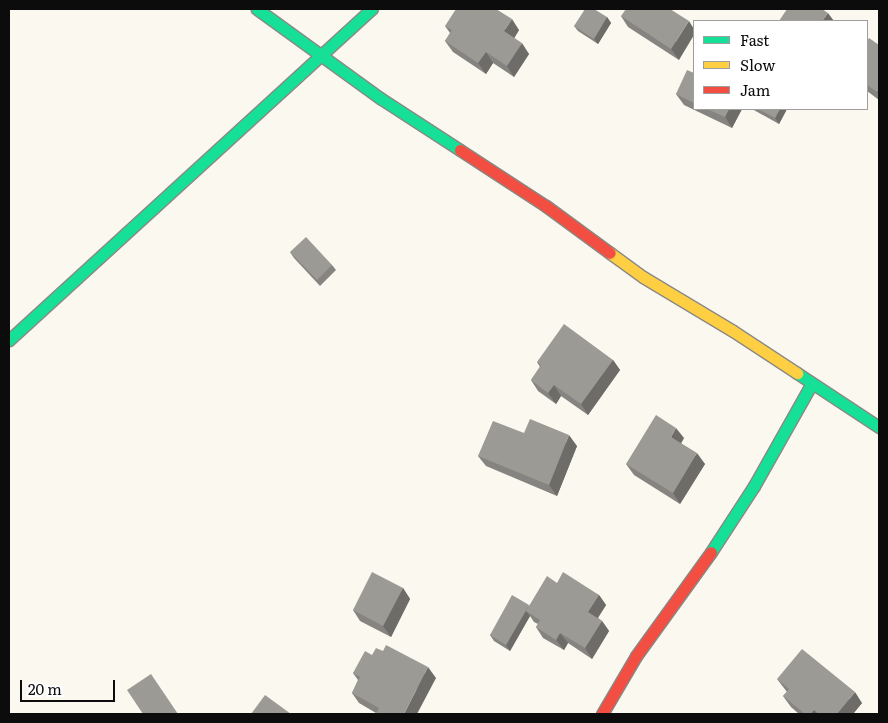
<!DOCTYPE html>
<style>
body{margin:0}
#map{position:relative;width:888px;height:723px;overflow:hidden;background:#faf8ef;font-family:Literata,serif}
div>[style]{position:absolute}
.roads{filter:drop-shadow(1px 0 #8a8985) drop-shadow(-1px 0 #8a8985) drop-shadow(0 1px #8a8985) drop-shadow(0 -1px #8a8985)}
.fast>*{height:11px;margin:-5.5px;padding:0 5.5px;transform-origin:5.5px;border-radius:5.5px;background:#16e098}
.slow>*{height:11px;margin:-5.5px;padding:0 5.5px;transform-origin:5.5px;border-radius:5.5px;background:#ffcf43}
.jam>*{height:11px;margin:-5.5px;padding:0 5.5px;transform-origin:5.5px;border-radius:5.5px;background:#f24e42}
.wall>*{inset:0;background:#868480}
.shaded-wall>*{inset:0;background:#6d6c68}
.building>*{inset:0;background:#9c9a95}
span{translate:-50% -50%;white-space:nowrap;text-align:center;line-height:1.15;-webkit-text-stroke:5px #fff;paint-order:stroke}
.frame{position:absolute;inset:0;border:10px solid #0c0c0c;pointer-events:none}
.legend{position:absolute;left:693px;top:20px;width:175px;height:90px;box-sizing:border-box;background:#fff;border:1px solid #9e9e9e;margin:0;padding:6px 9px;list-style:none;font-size:15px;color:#0c0c0c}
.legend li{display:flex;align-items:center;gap:10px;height:25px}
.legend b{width:25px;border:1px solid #9e9e9e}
.scale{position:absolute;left:20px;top:680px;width:95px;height:22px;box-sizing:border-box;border:2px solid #0c0c0c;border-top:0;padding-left:6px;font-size:15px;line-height:18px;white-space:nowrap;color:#0c0c0c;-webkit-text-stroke:4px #fff;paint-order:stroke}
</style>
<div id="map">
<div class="roads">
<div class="fast">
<i style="left:257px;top:9px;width:152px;rotate:35.9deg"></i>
<i style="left:380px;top:98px;width:95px;rotate:33deg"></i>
<i style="left:9px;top:340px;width:491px;rotate:-42.4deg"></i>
<i style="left:797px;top:373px;width:98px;rotate:33.4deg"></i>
<i style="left:711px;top:552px;width:79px;rotate:-56.9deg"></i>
<i style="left:754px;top:486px;width:118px;rotate:-60.6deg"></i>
</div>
<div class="slow">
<i style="left:610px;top:253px;width:41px;rotate:36deg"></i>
<i style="left:643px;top:277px;width:105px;rotate:31deg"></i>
<i style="left:733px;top:331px;width:77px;rotate:33.3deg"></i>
</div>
<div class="jam">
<i style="left:460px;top:150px;width:103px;rotate:33.1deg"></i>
<i style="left:546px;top:206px;width:79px;rotate:36.3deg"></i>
<i style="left:602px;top:714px;width:67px;rotate:-59.6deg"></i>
<i style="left:636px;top:656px;width:128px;rotate:-54.2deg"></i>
</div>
</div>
<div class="wall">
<i style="clip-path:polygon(670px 9px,679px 60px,628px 27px,621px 16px)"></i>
<i style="clip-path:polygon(607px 17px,611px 23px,598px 44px,578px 31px,574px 26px)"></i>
<i style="clip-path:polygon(445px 26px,519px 30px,514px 38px,529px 54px,514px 77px,493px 63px,486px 74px,453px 52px,445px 41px,450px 33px)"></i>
<i style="clip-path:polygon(867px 41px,879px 45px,879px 100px,867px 91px)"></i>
<i style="clip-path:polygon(694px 73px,694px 109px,742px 109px,732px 128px,684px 105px,676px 94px)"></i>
<i style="clip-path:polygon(752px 109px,787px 109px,779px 124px)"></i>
<i style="clip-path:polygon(290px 252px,332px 265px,336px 270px,320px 286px,294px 258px)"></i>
<i style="clip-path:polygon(613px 360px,620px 370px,588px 415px,561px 396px,556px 404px,538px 391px,531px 380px,540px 367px,537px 362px)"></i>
<i style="clip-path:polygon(524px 433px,577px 446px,557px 496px,486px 466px,478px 456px)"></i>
<i style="clip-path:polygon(684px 438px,681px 443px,705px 464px,680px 504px,634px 475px,626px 464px)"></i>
<i style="clip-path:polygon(557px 583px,599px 595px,606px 605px,598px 618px,602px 621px,609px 631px,592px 659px,568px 643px,564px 650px,543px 638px,536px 627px,538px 624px,534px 622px,530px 616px,510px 651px,494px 641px,490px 635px,530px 605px)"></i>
<i style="clip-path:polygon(403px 588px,410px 599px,391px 637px,360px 621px,353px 610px)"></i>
<i style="clip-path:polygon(372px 655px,436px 678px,376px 713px,359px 703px,352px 693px,358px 680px,353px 673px)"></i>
<i style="clip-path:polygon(777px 679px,862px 703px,853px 714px,799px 714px,791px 707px,783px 696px,787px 692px)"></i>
</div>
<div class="shaded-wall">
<i style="clip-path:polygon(828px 13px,834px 21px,822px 21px)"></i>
<i style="clip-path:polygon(607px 17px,611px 23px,598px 44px,594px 39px)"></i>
<i style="clip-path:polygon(512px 19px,519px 30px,512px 42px,504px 31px)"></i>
<i style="clip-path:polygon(689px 21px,694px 29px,694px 35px,679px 60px,671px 49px)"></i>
<i style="clip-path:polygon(522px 43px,529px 54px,514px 77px,507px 66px)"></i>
<i style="clip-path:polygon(486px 52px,493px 63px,486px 74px,478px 63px)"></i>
<i style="clip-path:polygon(879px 89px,879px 96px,877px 92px)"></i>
<i style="clip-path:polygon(729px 109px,742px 109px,732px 128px,725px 117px)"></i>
<i style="clip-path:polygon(780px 109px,787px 109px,779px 124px,775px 118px)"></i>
<i style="clip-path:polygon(613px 360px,620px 370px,588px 415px,581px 404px)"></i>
<i style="clip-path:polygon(554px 385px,561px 396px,556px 404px,548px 393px)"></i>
<i style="clip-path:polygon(676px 428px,684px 438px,679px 447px,671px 437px)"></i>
<i style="clip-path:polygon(569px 435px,577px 446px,557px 496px,549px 485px)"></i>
<i style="clip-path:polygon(697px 453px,705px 464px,680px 504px,673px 493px)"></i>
<i style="clip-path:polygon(403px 588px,410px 599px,391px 637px,383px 626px)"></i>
<i style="clip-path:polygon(599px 595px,606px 605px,595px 622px,588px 612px)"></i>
<i style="clip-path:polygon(526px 611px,530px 616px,510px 651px,506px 645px)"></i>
<i style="clip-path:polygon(602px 621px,609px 631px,592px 659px,585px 648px)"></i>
<i style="clip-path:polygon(560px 633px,568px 643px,564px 650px,556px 640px)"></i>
<i style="clip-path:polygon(428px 667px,436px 678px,417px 714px,404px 714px)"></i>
<i style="clip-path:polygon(855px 692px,862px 703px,853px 714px,837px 714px)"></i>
<i style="clip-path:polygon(814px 710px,817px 714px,811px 714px)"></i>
</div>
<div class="building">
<i style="clip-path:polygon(456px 9px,496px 9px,512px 19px,504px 31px,522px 43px,507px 66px,486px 52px,478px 63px,445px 41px,452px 30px,445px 26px)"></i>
<i style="clip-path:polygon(585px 9px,594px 9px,607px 17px,594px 39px,574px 26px)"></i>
<i style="clip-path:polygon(626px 9px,670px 9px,689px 21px,671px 49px,621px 16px)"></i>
<i style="clip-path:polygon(787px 9px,822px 9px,828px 13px,822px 21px,779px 21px)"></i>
<i style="clip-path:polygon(869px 38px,879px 45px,879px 89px,877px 92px,867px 85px,867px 41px)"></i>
<i style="clip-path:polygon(687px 70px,694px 73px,694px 103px,676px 94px)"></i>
<i style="clip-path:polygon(707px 109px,729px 109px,725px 117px)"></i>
<i style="clip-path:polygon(758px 109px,780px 109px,775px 118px)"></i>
<i style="clip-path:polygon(306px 237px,332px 265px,317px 280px,290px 252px)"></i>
<i style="clip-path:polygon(564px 324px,613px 360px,581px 404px,554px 385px,548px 393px,531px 380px,541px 365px,537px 362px)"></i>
<i style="clip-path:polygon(656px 415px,676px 428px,671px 437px,697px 453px,673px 493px,626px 464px)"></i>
<i style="clip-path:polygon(530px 419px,569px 435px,549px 485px,478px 456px,493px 421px,524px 433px)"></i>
<i style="clip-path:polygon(372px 572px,403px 588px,383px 626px,353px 610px)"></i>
<i style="clip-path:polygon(563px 572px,599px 595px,588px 612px,602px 621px,585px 648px,560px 633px,556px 640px,536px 627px,540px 620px,526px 611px,547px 576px,557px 583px)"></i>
<i style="clip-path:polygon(512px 595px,529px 605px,506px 645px,490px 635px)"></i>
<i style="clip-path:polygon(386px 645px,428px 667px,404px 714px,376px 714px,379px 708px,352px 693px,360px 677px,353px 673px,365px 651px,372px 655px,376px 648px,383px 651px)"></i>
<i style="clip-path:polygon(802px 649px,855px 692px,837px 714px,819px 714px,814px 710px,811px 714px,805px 714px,783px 696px,789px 689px,777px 679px)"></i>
<i style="clip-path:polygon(151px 674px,178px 714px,143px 714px,127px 690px)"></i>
<i style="clip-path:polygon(265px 695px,291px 714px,251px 714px)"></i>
</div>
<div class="frame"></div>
<ul class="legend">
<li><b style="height:6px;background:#16e098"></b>Fast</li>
<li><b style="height:6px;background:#ffcf43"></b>Slow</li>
<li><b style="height:6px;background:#f24e42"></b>Jam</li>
</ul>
<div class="scale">20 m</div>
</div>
